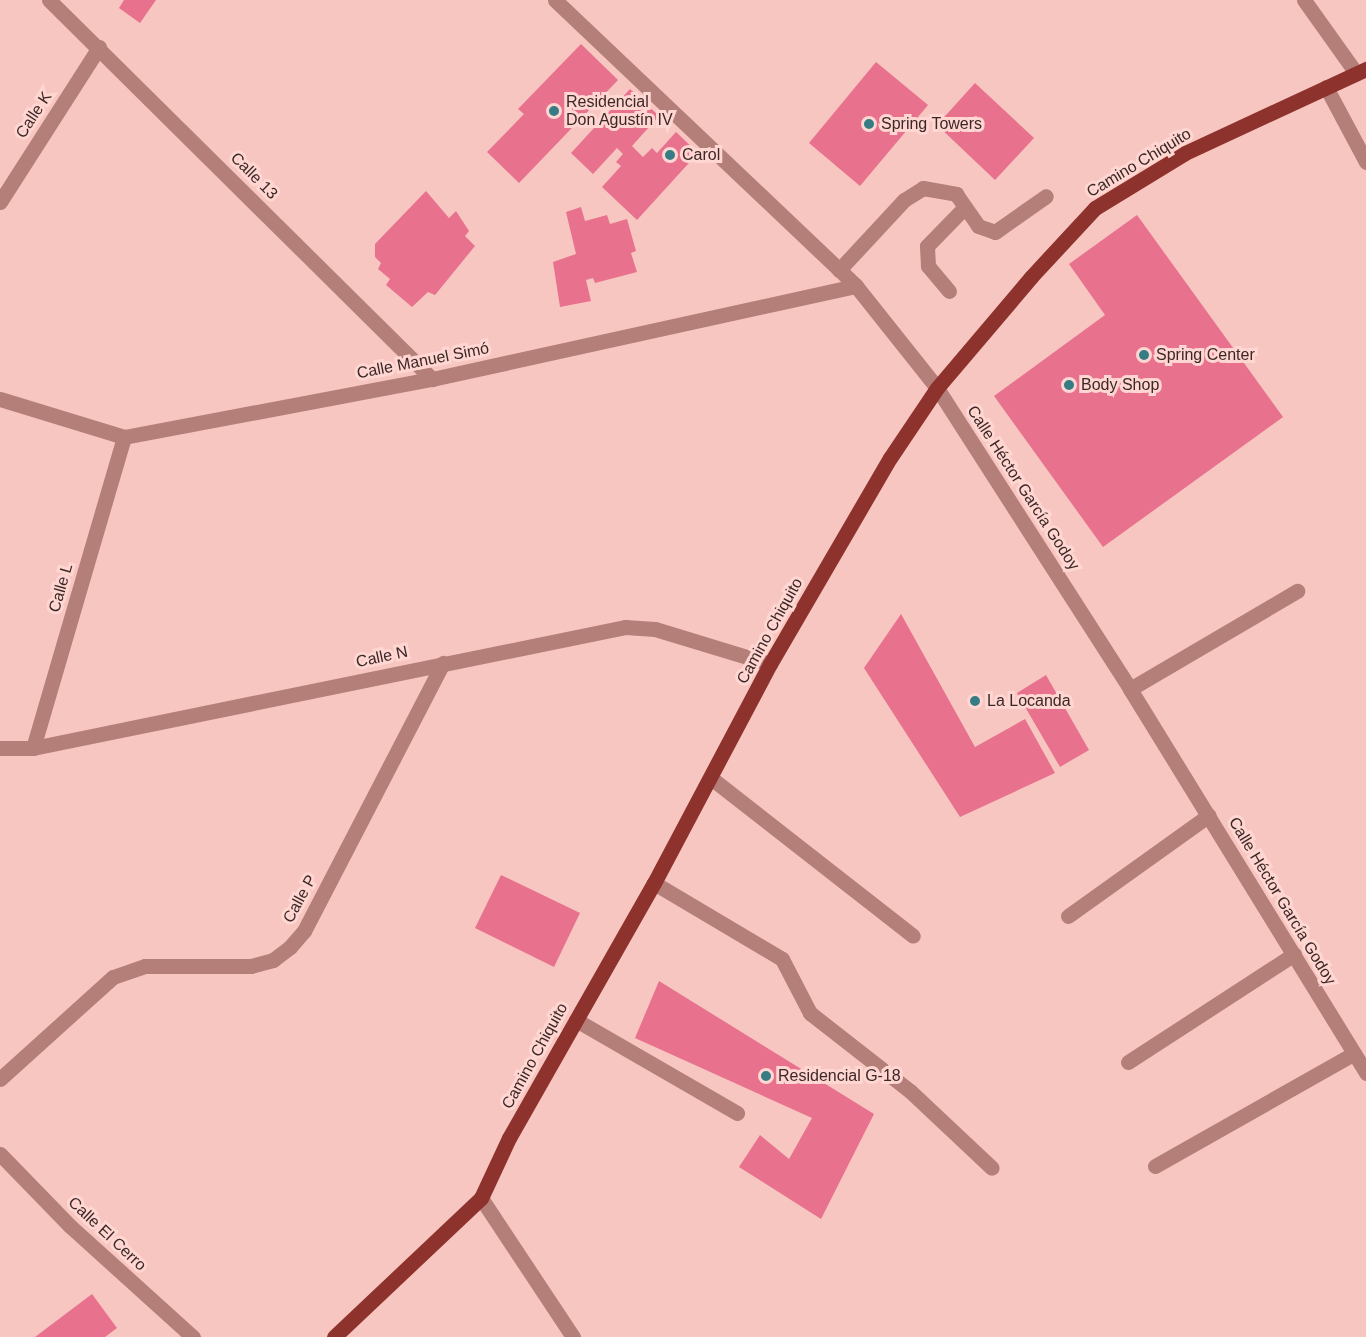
<!DOCTYPE html>
<meta charset="utf-8">
<style>
body{margin:0}
#map{position:relative;width:1366px;height:1337px;overflow:hidden;background:#f8c6c0;font-family:Helvetica,sans-serif}
div>[style]{position:absolute}
.building>*{inset:0;background:#e8718e}
.minor>*{height:15px;margin:-7.5px;padding:0 7.5px;transform-origin:7.5px;border-radius:7.5px;background:#b47f79}
.major>*{height:15px;margin:-7.5px;padding:0 7.5px;transform-origin:7.5px;border-radius:7.5px;background:#8e322d}
.dots>*{width:16px;height:16px;translate:-50% -50%;box-sizing:border-box;border:3px solid #ffd6d1;border-radius:50%}
span{translate:-50% -50%;white-space:nowrap;text-align:center;line-height:1.15;-webkit-text-stroke:6px #ffd6d1;paint-order:stroke}
.poi-label{font-size:16px;color:#3b2826}
.left{translate:0 -50%;text-align:left}
.street-label{font-size:16px;color:#3b2826}
</style>
<div id="map">
<div class="building">
<i style="clip-path:polygon(124px 0,156px 0,140px 23px,119px 8px)"></i>
<i style="clip-path:polygon(581px 44px,618px 80px,519px 183px,487px 152px,524px 114px,518px 109px)"></i>
<i style="clip-path:polygon(876px 62px,928px 105px,860px 186px,809px 143px)"></i>
<i style="clip-path:polygon(975px 83px,1034px 138px,995px 180px,937px 125px)"></i>
<i style="clip-path:polygon(630px 89px,659px 116px,632px 146px,643px 157px,652px 148px,657px 153px,676px 132px,698px 153px,637px 220px,602px 187px,621px 166px,616px 162px,623px 154px,617px 148px,593px 174px,571px 153px)"></i>
<i style="clip-path:polygon(426px 191px,449px 218px,456px 211px,469px 231px,465px 236px,475px 246px,435px 295px,428px 292px,412px 307px,386px 285px,390px 279px,378px 269px,381px 263px,375px 257px,375px 244px)"></i>
<i style="clip-path:polygon(581px 207px,585px 221px,607px 215px,610px 224px,627px 219px,636px 251px,631px 253px,637px 272px,595px 283px,593px 278px,586px 280px,591px 301px,560px 307px,553px 262px,576px 254px,566px 212px)"></i>
<i style="clip-path:polygon(1137px 215px,1283px 417px,1103px 547px,994px 396px,1105px 315px,1069px 264px)"></i>
<i style="clip-path:polygon(901px 614px,975px 747px,1025px 719px,1055px 773px,960px 817px,864px 668px)"></i>
<i style="clip-path:polygon(1046px 675px,1089px 750px,1060px 767px,1017px 693px)"></i>
<i style="clip-path:polygon(501px 875px,580px 913px,554px 967px,475px 928px)"></i>
<i style="clip-path:polygon(659px 981px,874px 1114px,821px 1219px,739px 1167px,760px 1135px,789px 1159px,812px 1118px,635px 1038px)"></i>
<i style="clip-path:polygon(92px 1294px,117px 1328px,105px 1337px,35px 1337px)"></i>
</div>
<div class="minor">
<i style="left:49px;top:0;width:539px;rotate:44.7deg"></i>
<i style="left:555px;top:0;width:415px;rotate:43.5deg"></i>
<i style="left:856px;top:286px;width:130px;rotate:51.5deg"></i>
<i style="left:937px;top:388px;width:358px;rotate:57.3deg"></i>
<i style="left:1130px;top:689px;width:451px;rotate:58.4deg"></i>
<i style="left:1304px;top:0;width:90px;rotate:54.5deg"></i>
<i style="left:1326px;top:87px;width:85px;rotate:61.9deg"></i>
<i style="left:0;top:202px;width:184px;rotate:-57.4deg"></i>
<i style="left:839px;top:270px;width:96px;rotate:-47.1deg"></i>
<i style="left:904px;top:200px;width:22px;rotate:-32deg"></i>
<i style="left:923px;top:188px;width:34px;rotate:10deg"></i>
<i style="left:956px;top:194px;width:39px;rotate:55deg"></i>
<i style="left:978px;top:226px;width:18px;rotate:19deg"></i>
<i style="left:995px;top:232px;width:62px;rotate:-35.2deg"></i>
<i style="left:949px;top:291px;width:33px;rotate:-130deg"></i>
<i style="left:928px;top:266px;width:20px;rotate:-93deg"></i>
<i style="left:927px;top:246px;width:54px;rotate:-45.7deg"></i>
<i style="left:0;top:399px;width:130px;rotate:17deg"></i>
<i style="left:124px;top:437px;width:313px;rotate:-10.7deg"></i>
<i style="left:432px;top:379px;width:434px;rotate:-12.4deg"></i>
<i style="left:1130px;top:689px;width:194px;rotate:-30.4deg"></i>
<i style="left:0;top:748px;width:33px"></i>
<i style="left:33px;top:748px;width:604px;rotate:-11.55deg"></i>
<i style="left:625px;top:627px;width:30px;rotate:4deg"></i>
<i style="left:655px;top:629px;width:120px;rotate:16.9deg"></i>
<i style="left:33px;top:748px;width:324px;rotate:-73.7deg"></i>
<i style="left:711px;top:778px;width:256px;rotate:38deg"></i>
<i style="left:654px;top:883px;width:149px;rotate:30.7deg"></i>
<i style="left:782px;top:959px;width:61px;rotate:62.6deg"></i>
<i style="left:810px;top:1013px;width:127px;rotate:38deg"></i>
<i style="left:910px;top:1091px;width:112px;rotate:43.2deg"></i>
<i style="left:1068px;top:916px;width:173px;rotate:-35.6deg"></i>
<i style="left:576px;top:1020px;width:186px;rotate:30deg"></i>
<i style="left:1128px;top:1062px;width:198px;rotate:-33deg"></i>
<i style="left:0;top:1079px;width:152px;rotate:-42.1deg"></i>
<i style="left:113px;top:977px;width:34px;rotate:-19deg"></i>
<i style="left:145px;top:966px;width:106px"></i>
<i style="left:251px;top:966px;width:23px;rotate:-15deg"></i>
<i style="left:273px;top:960px;width:21px;rotate:-37deg"></i>
<i style="left:290px;top:947px;width:21px;rotate:-49deg"></i>
<i style="left:304px;top:931px;width:302px;rotate:-62.6deg"></i>
<i style="left:0;top:1154px;width:100px;rotate:45.8deg"></i>
<i style="left:70px;top:1226px;width:166px;rotate:42.1deg"></i>
<i style="left:1155px;top:1166px;width:227px;rotate:-29.5deg"></i>
<i style="left:481px;top:1198px;width:167px;rotate:56.5deg"></i>
</div>
<div class="major">
<i style="left:334px;top:1337px;width:202px;rotate:-43.4deg"></i>
<i style="left:481px;top:1198px;width:66px;rotate:-65deg"></i>
<i style="left:509px;top:1138px;width:293px;rotate:-60.4deg"></i>
<i style="left:654px;top:883px;width:248px;rotate:-62.1deg"></i>
<i style="left:770px;top:664px;width:238px;rotate:-59.8deg"></i>
<i style="left:890px;top:458px;width:84px;rotate:-56.1deg"></i>
<i style="left:937px;top:388px;width:145px;rotate:-49.7deg"></i>
<i style="left:1031px;top:277px;width:94px;rotate:-47.2deg"></i>
<i style="left:1095px;top:208px;width:105px;rotate:-31.4deg"></i>
<i style="left:1185px;top:153px;width:200px;rotate:-24.9deg"></i>
</div>
<div class="dots">
<i style="left:554px;top:111px;background:#357c85"></i>
<i style="left:869px;top:124px;background:#357c85"></i>
<i style="left:670px;top:155px;background:#357c85"></i>
<i style="left:1144px;top:355px;background:#357c85"></i>
<i style="left:1069px;top:385px;background:#357c85"></i>
<i style="left:975px;top:701px;background:#357c85"></i>
<i style="left:766px;top:1076px;background:#357c85"></i>
</div>
<div class="poi-label">
<span class="left" style="left:566px;top:111px">Residencial<br>Don Agustín IV</span>
<span class="left" style="left:881px;top:124px">Spring Towers</span>
<span class="left" style="left:682px;top:155px">Carol</span>
<span class="left" style="left:1156px;top:355px">Spring Center</span>
<span class="left" style="left:1081px;top:385px">Body Shop</span>
<span class="left" style="left:987px;top:701px">La Locanda</span>
<span class="left" style="left:778px;top:1076px">Residencial G-18</span>
</div>
<div class="street-label">
<span style="left:34px;top:115px;rotate:-57deg">Calle K</span>
<span style="left:1139px;top:163px;rotate:-31deg">Camino Chiquito</span>
<span style="left:254px;top:176px;rotate:45deg">Calle 13</span>
<span style="left:423px;top:361px;rotate:-11deg">Calle Manuel Simó</span>
<span style="left:1023px;top:488px;rotate:57deg">Calle Héctor García Godoy</span>
<span style="left:61px;top:588px;rotate:-74deg">Calle L</span>
<span style="left:770px;top:631px;rotate:-61deg">Camino Chiquito</span>
<span style="left:382px;top:657px;rotate:-12deg">Calle N</span>
<span style="left:300px;top:899px;rotate:-61deg">Calle P</span>
<span style="left:1282px;top:901px;rotate:59deg">Calle Héctor García Godoy</span>
<span style="left:535px;top:1056px;rotate:-61deg">Camino Chiquito</span>
<span style="left:107px;top:1234px;rotate:43deg">Calle El Cerro</span>
</div>
</div>
